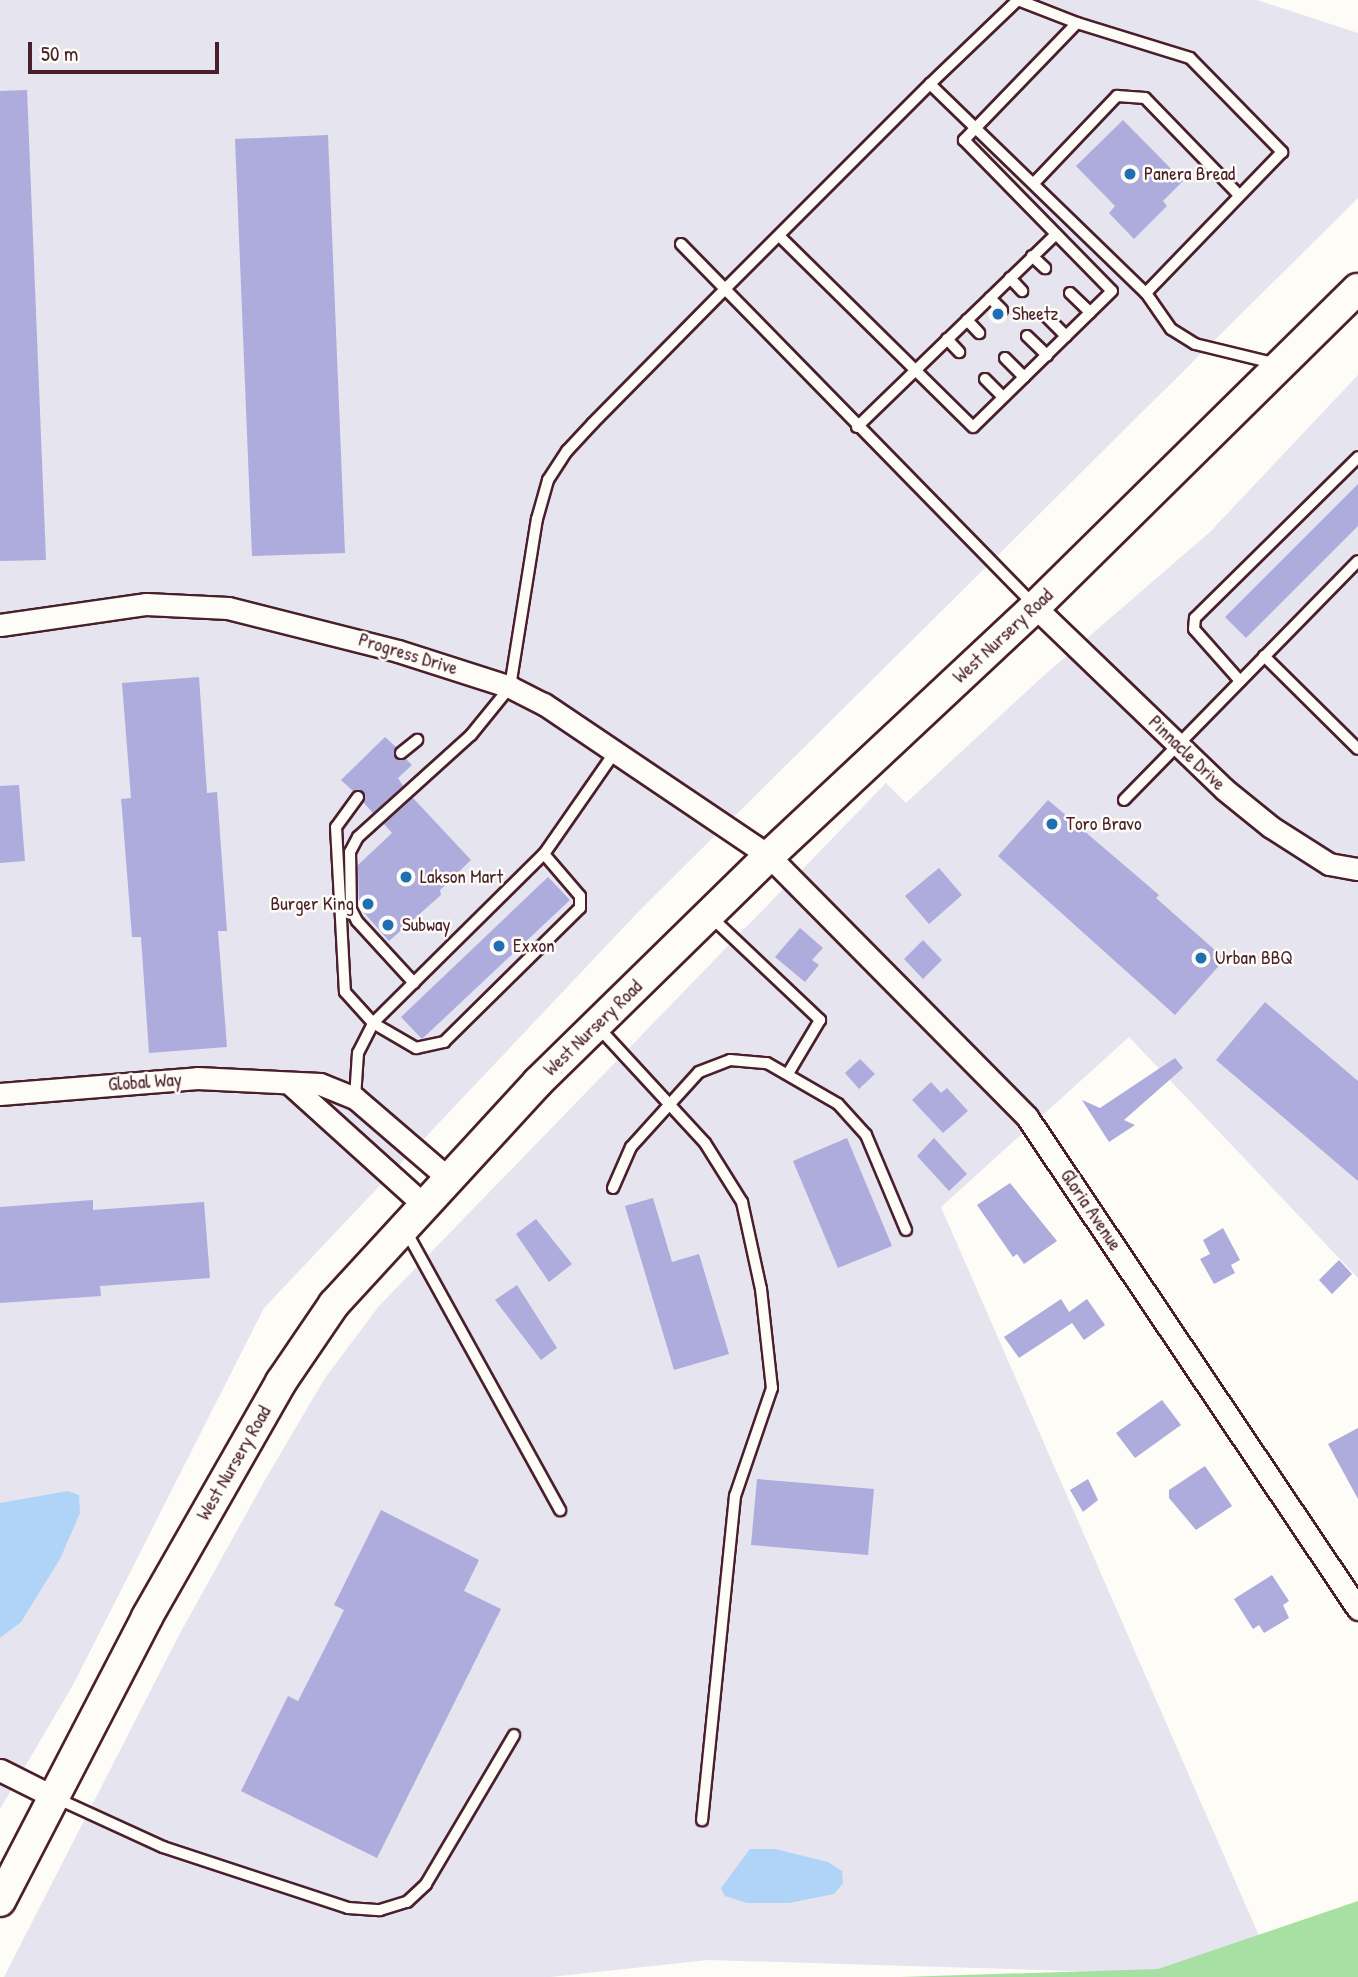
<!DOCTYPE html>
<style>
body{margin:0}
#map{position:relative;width:1358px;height:1977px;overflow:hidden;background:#fdfcf7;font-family:"Patrick Hand",sans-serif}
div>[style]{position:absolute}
.built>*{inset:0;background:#e5e4ef}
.green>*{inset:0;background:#a8e0a4}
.water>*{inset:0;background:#afd4f8}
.building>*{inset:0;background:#aeabdd}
.roads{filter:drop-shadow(2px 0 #4a1f2b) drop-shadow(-2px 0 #4a1f2b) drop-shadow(0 2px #4a1f2b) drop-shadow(0 -2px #4a1f2b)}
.lane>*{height:10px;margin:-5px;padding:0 5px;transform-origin:5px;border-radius:5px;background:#fdfcf7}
.street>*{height:21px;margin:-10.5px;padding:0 10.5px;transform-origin:10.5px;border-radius:10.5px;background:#fdfcf7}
.secondary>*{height:30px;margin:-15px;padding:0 15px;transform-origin:15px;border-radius:15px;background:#fdfcf7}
.dots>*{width:19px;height:19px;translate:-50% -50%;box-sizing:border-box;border:4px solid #fdfcf7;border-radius:50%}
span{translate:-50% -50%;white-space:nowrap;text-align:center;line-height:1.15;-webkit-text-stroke:5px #fdfcf7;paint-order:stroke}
.poi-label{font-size:19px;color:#4a1f2b}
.left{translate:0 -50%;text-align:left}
.right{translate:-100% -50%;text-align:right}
.street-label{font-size:19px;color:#4a1f2b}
.scale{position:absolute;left:28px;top:42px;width:191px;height:32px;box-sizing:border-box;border:4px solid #4a1f2b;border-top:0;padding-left:9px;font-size:21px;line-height:24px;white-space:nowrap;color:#4a1f2b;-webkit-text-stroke:5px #fdfcf7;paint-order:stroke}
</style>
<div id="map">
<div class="built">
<i style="clip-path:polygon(0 0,1257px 0,1358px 33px,1358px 198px,641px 909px,264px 1308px,73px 1685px,0 1809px)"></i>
<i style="clip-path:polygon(1358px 375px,1358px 1278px,1129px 1037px,941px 1207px,1277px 1977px,708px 1960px,550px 1977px,4px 1977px,178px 1637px,265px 1480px,325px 1378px,379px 1306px,886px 783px,906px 803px,1041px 678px,1210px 532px)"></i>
</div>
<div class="green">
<i style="clip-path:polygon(1358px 1901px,1358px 1977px,901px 1977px,1158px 1969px)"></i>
</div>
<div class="water">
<i style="clip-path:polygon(68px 1491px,79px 1495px,80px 1513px,60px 1559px,21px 1622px,0 1638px,0 1503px)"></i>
<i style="clip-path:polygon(750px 1849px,775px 1849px,828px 1862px,842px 1871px,843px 1883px,834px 1894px,789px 1903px,747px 1903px,725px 1896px,721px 1888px)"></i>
</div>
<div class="building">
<i style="clip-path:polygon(27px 90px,46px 560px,0 561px,0 91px)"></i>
<i style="clip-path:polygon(1123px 120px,1183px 181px,1163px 201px,1167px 206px,1134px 239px,1109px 213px,1115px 206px,1076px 166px)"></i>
<i style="clip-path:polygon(328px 135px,345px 553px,252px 556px,235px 139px)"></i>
<i style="clip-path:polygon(1358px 484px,1358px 526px,1246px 638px,1225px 617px)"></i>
<i style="clip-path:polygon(199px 677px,207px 793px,217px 792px,227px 931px,218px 931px,227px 1047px,149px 1053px,141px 937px,132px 937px,122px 809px,121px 799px,131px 798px,122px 683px)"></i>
<i style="clip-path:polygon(385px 737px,396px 747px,395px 758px,406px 759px,412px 765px,398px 778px,403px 786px,373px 813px,364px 803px,363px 791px,353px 791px,341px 780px)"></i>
<i style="clip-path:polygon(19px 785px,25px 861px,0 863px,0 786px)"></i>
<i style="clip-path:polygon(413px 798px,471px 860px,440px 890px,441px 895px,389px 941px,359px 907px,358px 865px,392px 833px,384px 824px)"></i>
<i style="clip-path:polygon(1048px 800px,1159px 895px,1156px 898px,1225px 959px,1175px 1015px,998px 856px)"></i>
<i style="clip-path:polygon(939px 868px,962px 895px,929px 924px,905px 896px)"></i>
<i style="clip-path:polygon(548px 877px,570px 900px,422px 1039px,401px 1017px)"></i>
<i style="clip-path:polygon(800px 928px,823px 948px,812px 960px,819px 965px,805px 982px,775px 957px)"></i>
<i style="clip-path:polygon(923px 940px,942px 960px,923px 979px,904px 959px)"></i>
<i style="clip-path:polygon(1265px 1002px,1358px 1081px,1358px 1181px,1216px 1060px)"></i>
<i style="clip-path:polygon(1175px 1058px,1183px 1068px,1124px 1120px,1135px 1125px,1109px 1142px,1082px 1100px,1100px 1108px)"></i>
<i style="clip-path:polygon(860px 1059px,875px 1074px,859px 1089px,845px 1073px)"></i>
<i style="clip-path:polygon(931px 1082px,941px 1093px,947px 1088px,968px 1111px,943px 1133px,912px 1100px)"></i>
<i style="clip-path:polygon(847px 1138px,892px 1246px,838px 1268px,793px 1161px)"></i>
<i style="clip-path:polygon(934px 1138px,967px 1174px,949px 1191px,917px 1156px)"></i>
<i style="clip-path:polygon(1010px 1183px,1057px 1241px,1024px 1264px,1017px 1254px,1013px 1257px,977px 1205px)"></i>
<i style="clip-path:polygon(653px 1198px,672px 1262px,699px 1254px,729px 1354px,674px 1370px,625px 1206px)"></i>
<i style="clip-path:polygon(93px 1200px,93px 1210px,204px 1202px,210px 1278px,100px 1286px,101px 1296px,0 1303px,0 1207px)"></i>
<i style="clip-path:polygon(536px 1219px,572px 1264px,549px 1282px,516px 1234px)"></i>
<i style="clip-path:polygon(1223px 1228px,1240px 1260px,1231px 1265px,1235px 1273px,1214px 1284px,1200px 1259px,1210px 1254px,1203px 1240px)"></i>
<i style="clip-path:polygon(1339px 1260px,1352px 1274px,1332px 1294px,1319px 1280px)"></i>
<i style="clip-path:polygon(517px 1285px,557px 1348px,541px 1360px,495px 1300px)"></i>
<i style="clip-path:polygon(1061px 1299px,1069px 1312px,1087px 1299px,1105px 1325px,1084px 1340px,1072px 1323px,1019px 1358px,1004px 1337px)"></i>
<i style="clip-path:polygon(1162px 1400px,1181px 1425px,1135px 1458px,1116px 1433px)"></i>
<i style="clip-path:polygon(1358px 1428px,1358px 1499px,1328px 1444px)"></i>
<i style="clip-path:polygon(1205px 1466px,1232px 1506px,1196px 1530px,1169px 1498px,1169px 1490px)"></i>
<i style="clip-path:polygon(757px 1479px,874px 1489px,868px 1555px,751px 1545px)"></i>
<i style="clip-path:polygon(1088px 1479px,1098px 1500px,1083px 1512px,1070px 1490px)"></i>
<i style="clip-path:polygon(381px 1510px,479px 1560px,464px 1591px,501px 1609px,377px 1858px,241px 1791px,288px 1696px,298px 1701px,324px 1650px,344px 1610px,334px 1605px)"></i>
<i style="clip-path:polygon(1272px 1575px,1289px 1601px,1283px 1605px,1289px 1618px,1264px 1633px,1259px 1625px,1253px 1629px,1234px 1599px)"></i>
</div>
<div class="roads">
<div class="lane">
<i style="left:1077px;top:23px;width:118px;rotate:17.2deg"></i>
<i style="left:1190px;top:58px;width:132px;rotate:45.6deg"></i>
<i style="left:1282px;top:152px;width:196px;rotate:134deg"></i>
<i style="left:930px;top:84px;width:301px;rotate:44.1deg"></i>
<i style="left:1146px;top:293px;width:44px;rotate:55.2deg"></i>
<i style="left:1171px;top:329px;width:28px;rotate:32deg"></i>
<i style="left:1195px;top:344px;width:84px;rotate:13.7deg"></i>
<i style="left:1035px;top:182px;width:119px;rotate:-46.4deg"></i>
<i style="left:1117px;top:96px;width:28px;rotate:4deg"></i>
<i style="left:1145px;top:98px;width:135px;rotate:45.9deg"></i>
<i style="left:681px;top:244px;width:505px;rotate:45.64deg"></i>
<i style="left:1032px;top:256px;width:18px;rotate:43deg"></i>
<i style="left:1010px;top:278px;width:18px;rotate:47deg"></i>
<i style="left:1070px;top:293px;width:28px;rotate:44deg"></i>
<i style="left:990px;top:298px;width:17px;rotate:45deg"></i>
<i style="left:1047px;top:317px;width:27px;rotate:45deg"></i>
<i style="left:967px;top:320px;width:18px;rotate:47deg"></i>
<i style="left:1027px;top:336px;width:28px;rotate:44deg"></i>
<i style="left:947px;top:339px;width:18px;rotate:47deg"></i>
<i style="left:1005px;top:358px;width:27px;rotate:45deg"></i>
<i style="left:985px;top:379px;width:25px;rotate:45deg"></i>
<i style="left:857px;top:427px;width:277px;rotate:-44.1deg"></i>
<i style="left:1264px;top:656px;width:132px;rotate:44.7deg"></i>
<i style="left:1240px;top:681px;width:69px;rotate:-131.5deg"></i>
<i style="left:1194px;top:629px;width:11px;rotate:-85deg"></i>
<i style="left:1195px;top:618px;width:229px;rotate:-44.6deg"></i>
<i style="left:401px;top:753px;width:21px;rotate:-39deg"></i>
<i style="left:358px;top:797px;width:37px;rotate:126deg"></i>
<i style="left:336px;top:827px;width:165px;rotate:86.9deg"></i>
<i style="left:345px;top:992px;width:42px;rotate:47.9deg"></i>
<i style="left:373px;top:1023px;width:50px;rotate:30.2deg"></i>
<i style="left:416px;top:1048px;width:29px;rotate:-12deg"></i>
<i style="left:444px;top:1042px;width:191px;rotate:-44.6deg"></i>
<i style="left:580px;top:908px;width:12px;rotate:-90deg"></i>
<i style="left:580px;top:896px;width:55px;rotate:-130.6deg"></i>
<i style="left:1124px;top:800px;width:334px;rotate:-45.6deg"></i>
<i style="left:709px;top:915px;width:153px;rotate:43.4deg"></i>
<i style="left:820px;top:1020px;width:61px;rotate:120.8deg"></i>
<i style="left:414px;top:983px;width:84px;rotate:-132.6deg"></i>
<i style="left:357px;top:921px;width:13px;rotate:-117deg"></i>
<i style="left:351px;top:909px;width:57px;rotate:-91deg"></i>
<i style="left:350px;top:852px;width:17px;rotate:-62deg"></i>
<i style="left:358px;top:837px;width:152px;rotate:-42.1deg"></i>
<i style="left:471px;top:735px;width:62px;rotate:-50.9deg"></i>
<i style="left:510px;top:687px;width:170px;rotate:-80.9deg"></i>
<i style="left:537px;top:519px;width:41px;rotate:-74.2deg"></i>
<i style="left:548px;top:480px;width:35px;rotate:-57deg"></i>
<i style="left:567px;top:451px;width:38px;rotate:-47deg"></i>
<i style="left:593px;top:423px;width:185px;rotate:-45.4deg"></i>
<i style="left:723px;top:291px;width:293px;rotate:-45deg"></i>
<i style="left:930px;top:84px;width:122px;rotate:-43.7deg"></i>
<i style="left:1018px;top:0;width:63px;rotate:21.3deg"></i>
<i style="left:1077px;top:23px;width:163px;rotate:134deg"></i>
<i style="left:964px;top:140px;width:211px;rotate:45.6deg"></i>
<i style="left:1112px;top:291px;width:194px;rotate:135.6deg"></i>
<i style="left:973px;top:427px;width:272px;rotate:-135.4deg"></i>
<i style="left:598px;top:1027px;width:158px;rotate:47.3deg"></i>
<i style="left:705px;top:1143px;width:70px;rotate:57.9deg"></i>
<i style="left:742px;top:1202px;width:89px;rotate:77.7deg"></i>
<i style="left:761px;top:1289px;width:100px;rotate:83.7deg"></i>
<i style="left:772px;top:1388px;width:114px;rotate:108.9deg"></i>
<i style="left:735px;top:1496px;width:326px;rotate:95.8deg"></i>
<i style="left:355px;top:1098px;width:45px;rotate:-86.2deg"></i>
<i style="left:358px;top:1053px;width:34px;rotate:-63deg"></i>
<i style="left:373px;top:1023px;width:240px;rotate:-44.7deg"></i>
<i style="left:544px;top:854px;width:124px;rotate:-55.2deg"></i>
<i style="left:613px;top:1188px;width:45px;rotate:-66.3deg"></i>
<i style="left:631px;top:1147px;width:101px;rotate:-47.8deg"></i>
<i style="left:699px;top:1072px;width:33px;rotate:-21deg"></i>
<i style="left:730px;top:1060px;width:37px;rotate:5deg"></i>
<i style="left:767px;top:1063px;width:82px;rotate:30deg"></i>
<i style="left:838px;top:1104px;width:42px;rotate:47.9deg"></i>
<i style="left:866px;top:1135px;width:103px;rotate:67.2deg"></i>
<i style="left:406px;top:1231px;width:319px;rotate:61.1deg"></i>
<i style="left:56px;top:1798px;width:118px;rotate:24.6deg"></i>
<i style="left:163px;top:1847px;width:195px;rotate:18.2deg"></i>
<i style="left:348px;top:1908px;width:32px;rotate:4deg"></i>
<i style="left:380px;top:1910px;width:28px;rotate:-17deg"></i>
<i style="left:407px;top:1902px;width:26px;rotate:-43deg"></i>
<i style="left:426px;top:1884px;width:173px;rotate:-59.4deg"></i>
</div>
<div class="street">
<i style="left:1035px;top:607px;width:262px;rotate:43.9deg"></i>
<i style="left:1224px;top:789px;width:60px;rotate:39deg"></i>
<i style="left:1271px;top:827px;width:69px;rotate:32.5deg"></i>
<i style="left:1329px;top:864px;width:29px;rotate:10deg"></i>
<i style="left:0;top:625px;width:148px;rotate:-8.2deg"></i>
<i style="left:146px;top:604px;width:82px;rotate:2.8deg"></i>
<i style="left:228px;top:608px;width:175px;rotate:14.2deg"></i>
<i style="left:398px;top:651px;width:118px;rotate:17.8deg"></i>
<i style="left:510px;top:687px;width:38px;rotate:27deg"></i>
<i style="left:544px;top:704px;width:272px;rotate:34deg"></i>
<i style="left:769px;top:856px;width:367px;rotate:45.3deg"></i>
<i style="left:1027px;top:1117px;width:593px;rotate:56.07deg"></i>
<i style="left:289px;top:1083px;width:181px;rotate:42.1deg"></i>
<i style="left:0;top:1094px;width:198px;rotate:-4.6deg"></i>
<i style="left:197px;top:1078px;width:123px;rotate:2.8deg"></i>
<i style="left:320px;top:1084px;width:38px;rotate:22deg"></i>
<i style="left:355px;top:1098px;width:121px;rotate:40.7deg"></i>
<i style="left:0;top:1770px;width:60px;rotate:26.6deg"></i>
</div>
<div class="secondary">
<i style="left:0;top:1901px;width:320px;rotate:-62.6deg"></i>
<i style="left:147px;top:1617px;width:271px;rotate:-60.3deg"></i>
<i style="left:281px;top:1382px;width:94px;rotate:-55.8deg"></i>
<i style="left:334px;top:1304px;width:301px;rotate:-47.4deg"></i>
<i style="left:538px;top:1082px;width:323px;rotate:-44.4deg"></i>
<i style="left:769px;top:856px;width:364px;rotate:-43.1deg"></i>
<i style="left:1035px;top:607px;width:453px;rotate:-44.6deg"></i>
</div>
</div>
<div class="dots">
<i style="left:1130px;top:174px;background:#1f6fb2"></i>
<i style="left:998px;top:314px;background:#1f6fb2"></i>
<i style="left:1052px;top:824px;background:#1f6fb2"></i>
<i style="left:406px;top:877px;background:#1f6fb2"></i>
<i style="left:368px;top:904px;background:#1f6fb2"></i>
<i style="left:388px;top:925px;background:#1f6fb2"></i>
<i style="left:499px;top:946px;background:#1f6fb2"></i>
<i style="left:1201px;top:958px;background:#1f6fb2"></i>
</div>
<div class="poi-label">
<span class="left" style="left:1144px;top:174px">Panera Bread</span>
<span class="left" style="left:1012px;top:314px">Sheetz</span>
<span class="left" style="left:1066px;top:824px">Toro Bravo</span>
<span class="left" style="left:420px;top:877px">Lakson Mart</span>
<span class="right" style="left:354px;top:904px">Burger King</span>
<span class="left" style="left:402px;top:925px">Subway</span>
<span class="left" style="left:513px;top:946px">Exxon</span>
<span class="left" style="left:1215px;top:958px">Urban BBQ</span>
</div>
<div class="street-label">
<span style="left:1003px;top:636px;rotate:-43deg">West Nursery Road</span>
<span style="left:408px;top:654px;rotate:17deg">Progress Drive</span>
<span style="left:1187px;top:753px;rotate:44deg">Pinnacle Drive</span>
<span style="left:593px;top:1028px;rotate:-44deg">West Nursery Road</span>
<span style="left:145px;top:1082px;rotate:-4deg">Global Way</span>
<span style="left:1091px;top:1210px;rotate:56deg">Gloria Avenue</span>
<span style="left:234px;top:1463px;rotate:-60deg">West Nursery Road</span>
</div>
<div class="scale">50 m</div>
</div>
